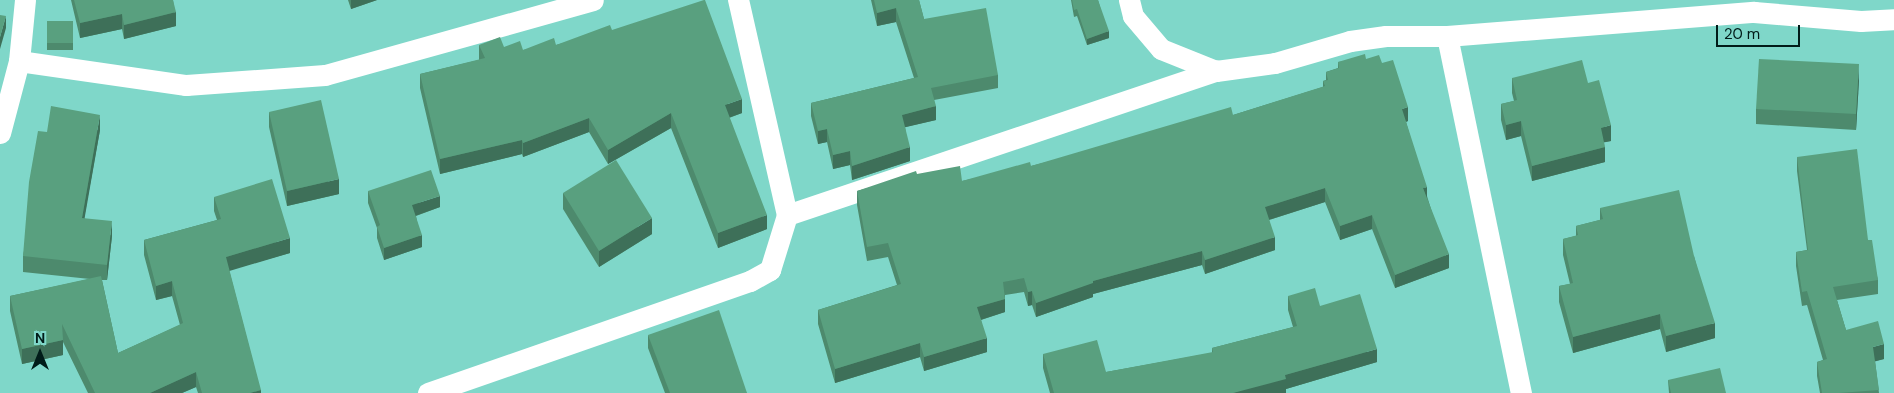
<!DOCTYPE html>
<style>
body{margin:0}
#map{position:relative;width:1894px;height:393px;overflow:hidden;background:#7fd7c9;font-family:"DM Sans",sans-serif}
div>[style]{position:absolute}
.street>*{height:21px;margin:-10.5px;padding:0 10.5px;transform-origin:10.5px;border-radius:10.5px;background:#fff}
.wall>*{inset:0;background:#4d8a6d}
.shaded-wall>*{inset:0;background:#3e7059}
.building>*{inset:0;background:#59a07f}
span{translate:-50% -50%;white-space:nowrap;text-align:center;line-height:1.15;-webkit-text-stroke:4.5px #7fd7c9;paint-order:stroke}
.north{position:absolute;left:15px;top:328px;width:50px;height:50px;-webkit-text-stroke:4px #7fd7c9;paint-order:stroke;rotate:0deg;font-size:14px;font-weight:700;line-height:20px;text-align:center;color:#011c19}
.north::after{content:'';display:block;margin:auto;width:18px;height:22px;background:#011c19;clip-path:polygon(50% 0,100% 100%,50% 72%,0 100%)}
.scale{position:absolute;left:1716px;top:25px;width:84px;height:22px;box-sizing:border-box;border:2px solid #011c19;border-top:0;padding-left:6px;font-size:15px;line-height:18px;white-space:nowrap;color:#011c19;-webkit-text-stroke:4px #7fd7c9;paint-order:stroke}
</style>
<div id="map">
<div class="street">
<i style="left:1129px;top:0;width:16px;rotate:76deg"></i>
<i style="left:1133px;top:16px;width:43px;rotate:49.7deg"></i>
<i style="left:1161px;top:49px;width:59px;rotate:21.8deg"></i>
<i style="left:1447px;top:36px;width:365px;rotate:78.3deg"></i>
<i style="left:19px;top:61px;width:169px;rotate:8.2deg"></i>
<i style="left:186px;top:85px;width:139px;rotate:-4.1deg"></i>
<i style="left:325px;top:75px;width:278px;rotate:-15.6deg"></i>
<i style="left:0;top:133px;width:74px;rotate:-75.2deg"></i>
<i style="left:19px;top:61px;width:61px;rotate:-84.4deg"></i>
<i style="left:787px;top:215px;width:453px;rotate:-18.6deg"></i>
<i style="left:1216px;top:71px;width:60px;rotate:-7.7deg"></i>
<i style="left:1275px;top:63px;width:78px;rotate:-16.3deg"></i>
<i style="left:1350px;top:41px;width:36px;rotate:-8deg"></i>
<i style="left:1386px;top:36px;width:61px"></i>
<i style="left:1447px;top:36px;width:308px;rotate:-4.5deg"></i>
<i style="left:1754px;top:12px;width:107px;rotate:4.8deg"></i>
<i style="left:1861px;top:21px;width:33px;rotate:-3deg"></i>
<i style="left:428px;top:393px;width:341px;rotate:-19.2deg"></i>
<i style="left:750px;top:281px;width:23px;rotate:-29deg"></i>
<i style="left:770px;top:270px;width:58px;rotate:-72.8deg"></i>
<i style="left:787px;top:215px;width:221px;rotate:-102.8deg"></i>
</div>
<div class="wall">
<i style="clip-path:polygon(71px 0,173px 0,176px 26px,124px 39px,122px 29px,80px 38px)"></i>
<i style="clip-path:polygon(348px 0,377px 0,351px 9px)"></i>
<i style="clip-path:polygon(871px 0,919px 0,924px 19px,998px 75px,998px 88px,934px 100px,936px 120px,905px 127px,910px 161px,852px 180px,850px 165px,833px 169px,827px 142px,818px 144px,811px 116px,811px 103px,914px 78px,896px 22px,877px 26px)"></i>
<i style="clip-path:polygon(1071px 0,1098px 0,1109px 38px,1087px 45px,1077px 16px,1074px 17px)"></i>
<i style="clip-path:polygon(47px 21px,73px 21px,73px 50px,47px 50px)"></i>
<i style="clip-path:polygon(612px 30px,742px 113px,729px 118px,767px 229px,718px 248px,671px 128px,608px 164px,589px 132px,523px 157px,522px 154px,440px 174px,420px 88px,420px 74px,479px 60px,479px 45px,523px 50px,556px 45px)"></i>
<i style="clip-path:polygon(1366px 59px,1382px 63px,1408px 121px,1406px 122px,1427px 196px,1449px 268px,1395px 288px,1372px 229px,1340px 240px,1325px 202px,1269px 220px,1275px 250px,1205px 274px,1202px 265px,1093px 294px,1093px 297px,1036px 317px,1032px 305px,1028px 306px,1024px 292px,1005px 295px,1005px 312px,981px 320px,987px 352px,924px 371px,920px 357px,835px 383px,818px 324px,818px 310px,897px 285px,888px 257px,867px 261px,857px 205px,857px 191px,917px 174px,962px 181px,1031px 166px,1233px 115px,1323px 87px,1323px 81px,1326px 80px,1326px 72px,1338px 68px,1338px 62px)"></i>
<i style="clip-path:polygon(1512px 78px,1588px 83px,1611px 141px,1604px 142px,1605px 162px,1532px 181px,1521px 136px,1506px 140px,1501px 120px,1501px 104px,1514px 101px,1512px 93px)"></i>
<i style="clip-path:polygon(1859px 80px,1856px 130px,1756px 124px,1756px 109px)"></i>
<i style="clip-path:polygon(269px 112px,339px 194px,287px 206px,269px 127px)"></i>
<i style="clip-path:polygon(100px 130px,84px 218px,112px 236px,107px 280px,102px 280px,118px 353px,180px 325px,172px 296px,156px 300px,144px 255px,144px 240px,217px 220px,214px 211px,214px 197px,290px 253px,229px 270px,261px 393px,198px 393px,196px 387px,182px 393px,88px 393px,63px 342px,63px 355px,22px 364px,10px 311px,10px 296px,90px 279px,23px 272px,23px 256px,47px 132px)"></i>
<i style="clip-path:polygon(1797px 157px,1868px 240px,1878px 280px,1878px 294px,1837px 300px,1846px 330px,1884px 359px,1875px 361px,1879px 393px,1820px 393px,1817px 376px,1817px 362px,1823px 360px,1807px 305px,1802px 306px,1796px 266px,1796px 252px,1807px 250px,1797px 171px)"></i>
<i style="clip-path:polygon(368px 191px,440px 207px,416px 216px,422px 247px,384px 260px,377px 238px,377px 228px,368px 203px)"></i>
<i style="clip-path:polygon(563px 193px,652px 234px,599px 267px,563px 209px)"></i>
<i style="clip-path:polygon(1600px 208px,1694px 256px,1715px 338px,1666px 352px,1660px 329px,1573px 353px,1559px 302px,1559px 286px,1570px 284px,1563px 255px,1563px 239px,1576px 236px,1576px 226px,1600px 220px)"></i>
<i style="clip-path:polygon(1288px 296px,1320px 306px,1377px 362px,1286px 389px,1286px 393px,1050px 393px,1043px 368px,1043px 354px,1106px 372px,1212px 353px,1212px 348px,1293px 327px,1288px 310px)"></i>
<i style="clip-path:polygon(648px 335px,747px 393px,665px 393px,648px 348px)"></i>
<i style="clip-path:polygon(1668px 380px,1726px 393px,1669px 393px)"></i>
</div>
<div class="shaded-wall">
<i style="clip-path:polygon(351px 0,377px 0,351px 9px)"></i>
<i style="clip-path:polygon(896px 8px,896px 22px,877px 26px,877px 13px)"></i>
<i style="clip-path:polygon(176px 12px,176px 26px,124px 39px,124px 25px)"></i>
<i style="clip-path:polygon(122px 14px,122px 29px,80px 38px,80px 23px)"></i>
<i style="clip-path:polygon(6px 16px,6px 28px,0 49px,0 37px)"></i>
<i style="clip-path:polygon(1109px 31px,1109px 38px,1087px 45px,1087px 39px)"></i>
<i style="clip-path:polygon(1859px 64px,1859px 80px,1856px 130px,1856px 114px)"></i>
<i style="clip-path:polygon(742px 99px,742px 113px,725px 119px,725px 105px)"></i>
<i style="clip-path:polygon(936px 106px,936px 120px,902px 128px,902px 115px)"></i>
<i style="clip-path:polygon(1408px 107px,1408px 121px,1402px 123px,1402px 109px)"></i>
<i style="clip-path:polygon(671px 113px,671px 128px,608px 164px,608px 150px)"></i>
<i style="clip-path:polygon(100px 115px,100px 130px,82px 233px,82px 218px)"></i>
<i style="clip-path:polygon(589px 118px,589px 132px,523px 157px,523px 143px)"></i>
<i style="clip-path:polygon(1521px 121px,1521px 136px,1506px 140px,1506px 125px)"></i>
<i style="clip-path:polygon(1611px 125px,1611px 141px,1601px 143px,1601px 128px)"></i>
<i style="clip-path:polygon(827px 129px,827px 142px,818px 144px,818px 131px)"></i>
<i style="clip-path:polygon(522px 140px,522px 154px,440px 174px,440px 159px)"></i>
<i style="clip-path:polygon(910px 147px,910px 161px,852px 180px,852px 166px)"></i>
<i style="clip-path:polygon(1605px 147px,1605px 162px,1532px 181px,1532px 166px)"></i>
<i style="clip-path:polygon(850px 151px,850px 165px,833px 169px,833px 155px)"></i>
<i style="clip-path:polygon(339px 179px,339px 194px,287px 206px,287px 191px)"></i>
<i style="clip-path:polygon(1427px 187px,1427px 200px,1423px 188px)"></i>
<i style="clip-path:polygon(1325px 188px,1325px 202px,1265px 221px,1265px 207px)"></i>
<i style="clip-path:polygon(440px 196px,440px 207px,412px 217px,412px 205px)"></i>
<i style="clip-path:polygon(767px 215px,767px 229px,718px 248px,718px 233px)"></i>
<i style="clip-path:polygon(1372px 215px,1372px 229px,1340px 240px,1340px 226px)"></i>
<i style="clip-path:polygon(652px 218px,652px 234px,599px 267px,599px 251px)"></i>
<i style="clip-path:polygon(112px 221px,112px 236px,107px 280px,107px 265px)"></i>
<i style="clip-path:polygon(422px 235px,422px 247px,384px 260px,384px 248px)"></i>
<i style="clip-path:polygon(1275px 237px,1275px 250px,1205px 274px,1205px 260px)"></i>
<i style="clip-path:polygon(290px 238px,290px 253px,226px 272px,226px 257px)"></i>
<i style="clip-path:polygon(1202px 251px,1202px 265px,1093px 294px,1093px 297px,1036px 317px,1036px 303px,1093px 281px)"></i>
<i style="clip-path:polygon(1449px 254px,1449px 268px,1395px 288px,1395px 275px)"></i>
<i style="clip-path:polygon(172px 281px,172px 296px,156px 300px,156px 286px)"></i>
<i style="clip-path:polygon(1032px 291px,1032px 305px,1028px 306px,1028px 292px)"></i>
<i style="clip-path:polygon(1005px 299px,1005px 312px,977px 321px,977px 307px)"></i>
<i style="clip-path:polygon(1660px 314px,1660px 329px,1573px 353px,1573px 337px)"></i>
<i style="clip-path:polygon(1715px 323px,1715px 338px,1666px 352px,1666px 336px)"></i>
<i style="clip-path:polygon(987px 338px,987px 352px,924px 371px,924px 357px)"></i>
<i style="clip-path:polygon(63px 340px,63px 355px,22px 364px,22px 349px)"></i>
<i style="clip-path:polygon(920px 343px,920px 357px,835px 383px,835px 369px)"></i>
<i style="clip-path:polygon(1884px 344px,1884px 359px,1873px 362px,1873px 347px)"></i>
<i style="clip-path:polygon(1377px 349px,1377px 362px,1286px 389px,1286px 393px,1233px 393px,1285px 375px)"></i>
<i style="clip-path:polygon(196px 372px,196px 387px,182px 393px,150px 393px)"></i>
<i style="clip-path:polygon(261px 390px,261px 393px,250px 393px)"></i>
</div>
<div class="building">
<i style="clip-path:polygon(74px 0,173px 0,176px 12px,124px 25px,122px 14px,80px 23px)"></i>
<i style="clip-path:polygon(704px 0,705px 0,742px 99px,725px 105px,767px 215px,718px 233px,671px 113px,608px 150px,589px 118px,523px 143px,522px 140px,440px 159px,420px 74px,485px 58px,479px 45px,500px 37px,504px 47px,520px 41px,523px 50px,554px 38px,556px 45px,610px 25px,612px 30px)"></i>
<i style="clip-path:polygon(874px 0,919px 0,924px 19px,986px 8px,998px 75px,931px 88px,936px 106px,902px 115px,910px 147px,852px 166px,850px 151px,833px 155px,827px 129px,818px 131px,811px 103px,918px 77px,896px 8px,877px 13px)"></i>
<i style="clip-path:polygon(1072px 0,1098px 0,1109px 31px,1087px 39px,1077px 9px,1074px 10px)"></i>
<i style="clip-path:polygon(0 15px,6px 16px,0 37px)"></i>
<i style="clip-path:polygon(47px 21px,73px 21px,73px 43px,47px 43px)"></i>
<i style="clip-path:polygon(1365px 54px,1366px 59px,1379px 55px,1382px 63px,1393px 60px,1408px 107px,1402px 109px,1427px 187px,1423px 188px,1449px 254px,1395px 275px,1372px 215px,1340px 226px,1325px 188px,1265px 207px,1275px 237px,1205px 260px,1202px 251px,1093px 281px,1093px 283px,1036px 303px,1032px 291px,1028px 292px,1024px 278px,1003px 282px,1005px 299px,977px 307px,987px 338px,924px 357px,920px 343px,835px 369px,818px 310px,901px 284px,888px 243px,867px 247px,857px 191px,916px 171px,917px 174px,960px 166px,962px 181px,1030px 162px,1031px 166px,1231px 107px,1233px 115px,1325px 86px,1323px 81px,1328px 80px,1326px 72px,1339px 68px,1338px 62px)"></i>
<i style="clip-path:polygon(1759px 59px,1859px 64px,1856px 114px,1756px 109px)"></i>
<i style="clip-path:polygon(1582px 60px,1588px 83px,1599px 80px,1611px 125px,1601px 128px,1605px 147px,1532px 166px,1521px 121px,1506px 125px,1501px 104px,1517px 100px,1512px 78px)"></i>
<i style="clip-path:polygon(321px 100px,339px 179px,287px 191px,269px 112px)"></i>
<i style="clip-path:polygon(51px 106px,100px 115px,82px 218px,112px 221px,107px 265px,23px 256px,29px 182px,38px 131px,47px 132px)"></i>
<i style="clip-path:polygon(1857px 149px,1868px 240px,1872px 240px,1878px 280px,1833px 287px,1846px 330px,1878px 321px,1884px 344px,1873px 347px,1879px 390px,1839px 393px,1822px 393px,1817px 362px,1827px 359px,1807px 291px,1802px 292px,1796px 252px,1808px 250px,1797px 157px)"></i>
<i style="clip-path:polygon(616px 160px,652px 218px,599px 251px,563px 193px)"></i>
<i style="clip-path:polygon(431px 170px,440px 196px,412px 205px,422px 235px,384px 248px,377px 227px,380px 225px,368px 191px)"></i>
<i style="clip-path:polygon(272px 179px,290px 238px,226px 257px,261px 390px,250px 393px,202px 393px,196px 372px,150px 393px,95px 393px,62px 324px,63px 340px,22px 349px,10px 296px,101px 276px,118px 353px,183px 323px,172px 281px,156px 286px,144px 240px,221px 219px,214px 197px)"></i>
<i style="clip-path:polygon(1679px 190px,1694px 256px,1715px 323px,1666px 336px,1660px 314px,1573px 337px,1559px 286px,1573px 283px,1563px 239px,1578px 235px,1576px 226px,1603px 219px,1600px 208px)"></i>
<i style="clip-path:polygon(1315px 288px,1320px 306px,1360px 294px,1377px 349px,1285px 375px,1286px 379px,1233px 393px,1054px 393px,1043px 354px,1097px 340px,1106px 372px,1213px 352px,1212px 348px,1297px 326px,1288px 296px)"></i>
<i style="clip-path:polygon(719px 310px,747px 393px,670px 393px,648px 335px)"></i>
<i style="clip-path:polygon(1720px 368px,1726px 393px,1671px 393px,1668px 380px)"></i>
</div>
<div class="north">N</div>
<div class="scale">20 m</div>
</div>
